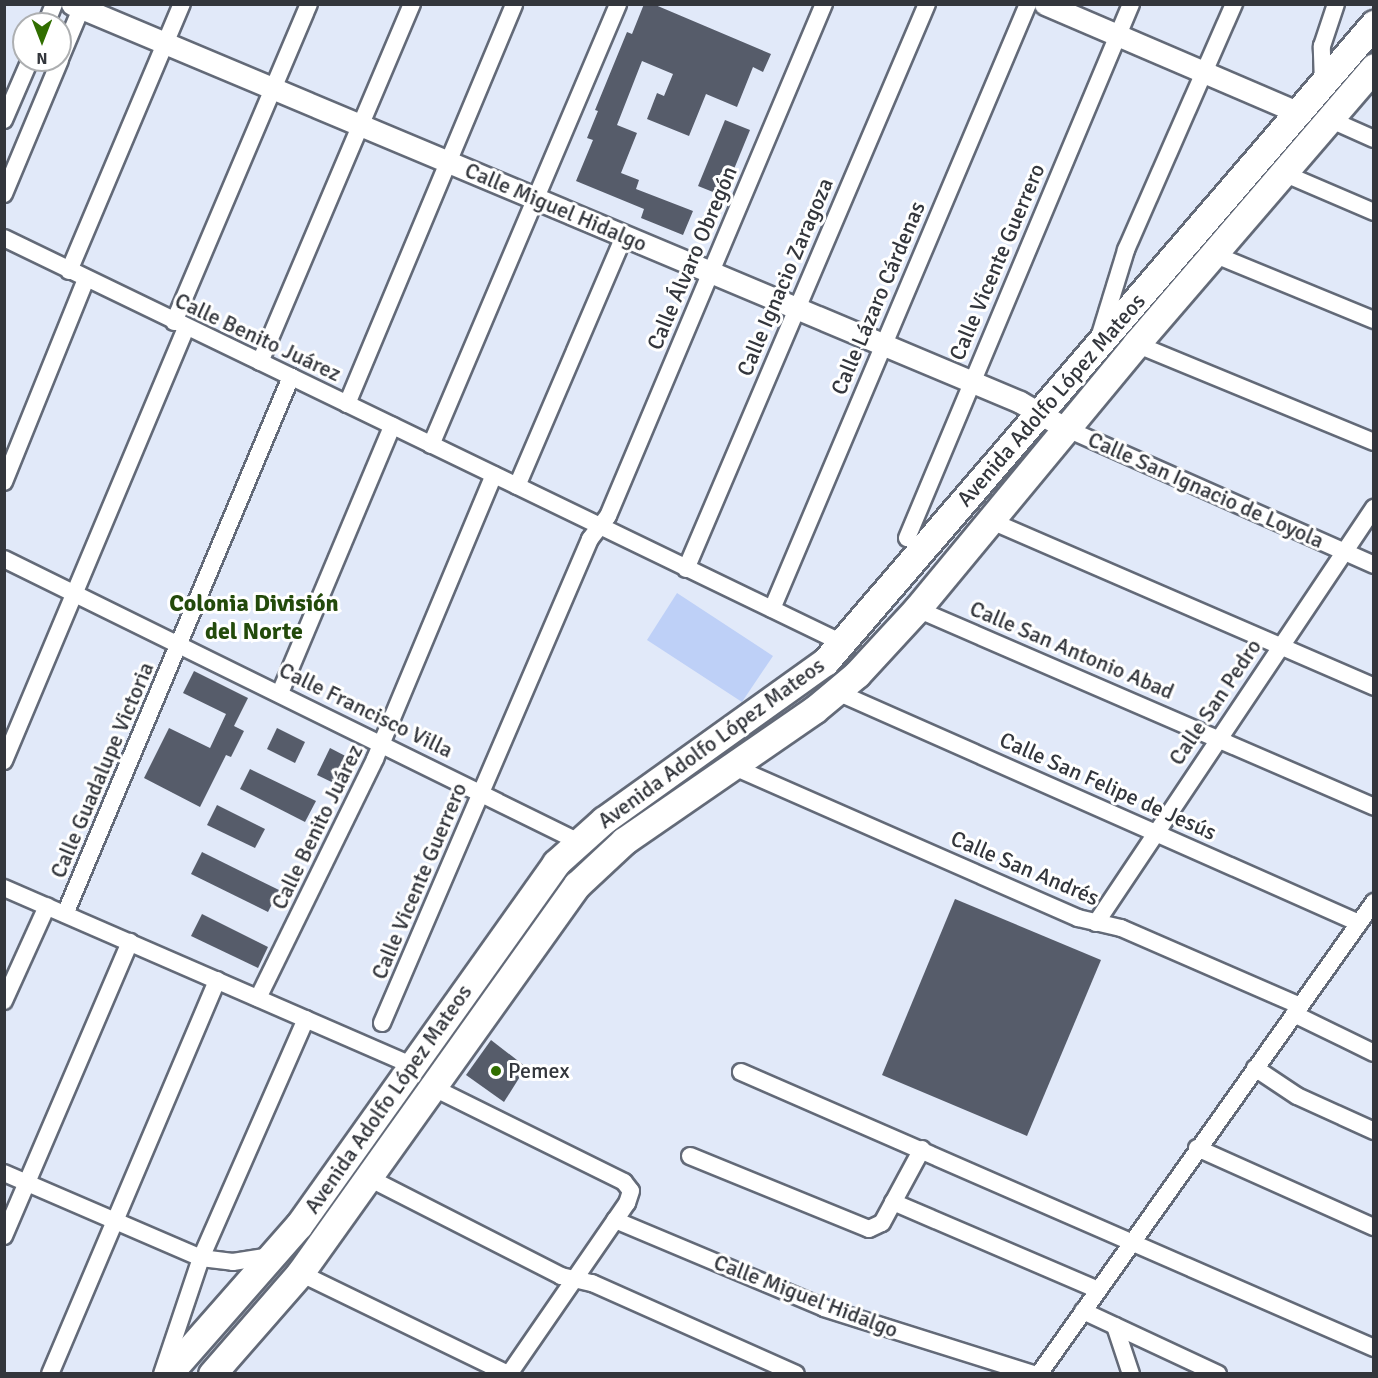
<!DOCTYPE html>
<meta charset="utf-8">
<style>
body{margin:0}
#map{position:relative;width:1378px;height:1378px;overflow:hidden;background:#e1e9f9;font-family:Signika,sans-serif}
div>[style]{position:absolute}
.green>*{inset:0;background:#bed0f7}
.building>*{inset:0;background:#565c6a}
.roads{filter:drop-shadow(2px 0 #636a78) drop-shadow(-2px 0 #636a78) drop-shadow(0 2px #636a78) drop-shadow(0 -2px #636a78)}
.minor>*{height:16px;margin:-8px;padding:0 8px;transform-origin:8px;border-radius:8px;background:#fff}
.tertiary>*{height:21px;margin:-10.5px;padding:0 10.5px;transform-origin:10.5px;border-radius:10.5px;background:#fff}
.primary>*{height:27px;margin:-13.5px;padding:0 13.5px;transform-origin:13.5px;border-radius:13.5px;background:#fff}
.dots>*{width:16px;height:16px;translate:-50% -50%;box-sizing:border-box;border:3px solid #fff;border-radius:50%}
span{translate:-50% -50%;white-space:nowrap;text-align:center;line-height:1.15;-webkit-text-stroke:6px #fff;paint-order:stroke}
.street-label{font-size:22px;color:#33363c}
.poi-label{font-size:22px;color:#33363c}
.left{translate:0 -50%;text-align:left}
.neighbourhood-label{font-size:24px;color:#234a0b;font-weight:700}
.frame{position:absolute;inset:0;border:6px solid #33363c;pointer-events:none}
.north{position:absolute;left:12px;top:12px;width:60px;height:60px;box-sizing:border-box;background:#fff;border:2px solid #adafb1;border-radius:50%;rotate:180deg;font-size:16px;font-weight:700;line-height:24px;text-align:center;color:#33363c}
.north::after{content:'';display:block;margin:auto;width:21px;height:27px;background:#316e00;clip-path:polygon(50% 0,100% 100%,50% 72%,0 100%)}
</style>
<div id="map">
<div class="green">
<i style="clip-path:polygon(677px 593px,773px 656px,742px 702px,647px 640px)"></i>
</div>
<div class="building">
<i style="clip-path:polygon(644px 4px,653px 4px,771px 54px,763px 72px,753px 67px,737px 107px,706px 94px,689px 136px,647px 119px,657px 93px,664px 96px,673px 74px,642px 61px,617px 125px,637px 133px,621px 173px,639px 180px,636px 189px,693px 211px,683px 235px,641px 218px,644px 209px,576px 181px,593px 140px,587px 138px,598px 111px,595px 110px,627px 32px,632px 34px)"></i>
<i style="clip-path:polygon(725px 120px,750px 130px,723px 196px,698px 186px)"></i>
<i style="clip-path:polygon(194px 671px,248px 698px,234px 726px,244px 731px,231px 757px,226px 755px,200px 807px,144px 778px,169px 728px,210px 748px,226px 714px,183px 693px)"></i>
<i style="clip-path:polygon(277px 728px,305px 742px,295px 763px,267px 749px)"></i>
<i style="clip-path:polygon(330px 748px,357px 762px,344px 788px,317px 775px)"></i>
<i style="clip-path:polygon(250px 769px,316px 801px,305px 822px,240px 789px)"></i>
<i style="clip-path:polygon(217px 805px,265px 829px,255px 848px,207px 825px)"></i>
<i style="clip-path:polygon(202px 852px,279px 890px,268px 912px,191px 874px)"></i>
<i style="clip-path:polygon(955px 899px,1101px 960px,1027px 1136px,882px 1075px)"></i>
<i style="clip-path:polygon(202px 914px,268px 947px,258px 968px,191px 936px)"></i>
<i style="clip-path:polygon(491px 1040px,526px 1067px,504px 1102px,466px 1075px)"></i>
</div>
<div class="roads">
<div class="minor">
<i style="left:46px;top:24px;width:22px;rotate:-68deg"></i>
<i style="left:60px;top:59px;width:60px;rotate:-67.3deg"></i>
<i style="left:1323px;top:83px;width:37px;rotate:-92deg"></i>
<i style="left:1322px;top:46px;width:44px;rotate:-71.6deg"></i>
<i style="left:1329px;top:119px;width:49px;rotate:24deg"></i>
<i style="left:4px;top:120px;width:65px;rotate:-66.6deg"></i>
<i style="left:1283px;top:173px;width:99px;rotate:23.2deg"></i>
<i style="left:4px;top:194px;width:145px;rotate:-67.3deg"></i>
<i style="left:4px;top:238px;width:931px;rotate:25.79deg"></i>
<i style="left:1213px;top:254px;width:174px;rotate:22.3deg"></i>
<i style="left:69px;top:271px;width:290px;rotate:-67.1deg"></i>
<i style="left:174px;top:322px;width:345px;rotate:-67deg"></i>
<i style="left:1099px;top:338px;width:92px;rotate:-72.9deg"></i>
<i style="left:1126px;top:250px;width:269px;rotate:-66.3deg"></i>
<i style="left:1136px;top:344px;width:257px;rotate:22.4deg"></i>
<i style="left:260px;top:362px;width:389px;rotate:-67deg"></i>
<i style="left:347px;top:404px;width:433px;rotate:-67.3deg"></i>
<i style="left:1065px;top:428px;width:338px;rotate:23.9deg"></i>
<i style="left:431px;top:445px;width:479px;rotate:-67deg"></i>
<i style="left:4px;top:482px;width:219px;rotate:-68deg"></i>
<i style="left:517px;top:486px;width:272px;rotate:-66.8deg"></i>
<i style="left:989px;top:520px;width:420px;rotate:23.4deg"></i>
<i style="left:907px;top:538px;width:579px;rotate:-67.24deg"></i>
<i style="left:4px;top:559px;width:639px;rotate:26.2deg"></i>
<i style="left:686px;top:569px;width:614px;rotate:-66.9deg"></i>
<i style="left:772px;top:609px;width:657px;rotate:-67.06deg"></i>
<i style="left:917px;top:609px;width:498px;rotate:23.4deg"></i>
<i style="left:837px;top:692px;width:571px;rotate:23.87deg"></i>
<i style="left:280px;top:693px;width:290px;rotate:-67.2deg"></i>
<i style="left:4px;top:761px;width:470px;rotate:-67.2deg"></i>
<i style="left:734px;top:767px;width:376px;rotate:23.7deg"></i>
<i style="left:1078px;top:918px;width:44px;rotate:13.1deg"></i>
<i style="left:1121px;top:928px;width:195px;rotate:23.5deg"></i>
<i style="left:4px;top:888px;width:445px;rotate:23.5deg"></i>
<i style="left:65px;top:914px;width:583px;rotate:-67.18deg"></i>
<i style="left:1096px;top:923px;width:500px;rotate:-56.2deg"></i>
<i style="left:258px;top:998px;width:266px;rotate:-63.9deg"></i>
<i style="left:375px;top:759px;width:308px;rotate:-67.3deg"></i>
<i style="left:4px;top:1001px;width:104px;rotate:-65.6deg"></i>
<i style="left:1294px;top:1014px;width:89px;rotate:26deg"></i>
<i style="left:382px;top:1023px;width:527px;rotate:-66.74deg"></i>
<i style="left:590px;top:539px;width:29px;rotate:-52deg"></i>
<i style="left:608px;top:516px;width:556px;rotate:-67.13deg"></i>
<i style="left:1255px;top:1068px;width:50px;rotate:33.7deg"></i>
<i style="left:1297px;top:1096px;width:85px;rotate:24.4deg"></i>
<i style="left:741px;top:1072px;width:691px;rotate:23.56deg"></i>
<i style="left:434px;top:1088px;width:212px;rotate:26.3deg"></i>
<i style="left:624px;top:1182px;width:11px;rotate:52deg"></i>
<i style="left:631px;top:1191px;width:13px;rotate:108deg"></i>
<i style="left:627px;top:1203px;width:208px;rotate:124.6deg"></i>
<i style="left:1197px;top:1148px;width:194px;rotate:24.1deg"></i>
<i style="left:690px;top:1156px;width:193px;rotate:22.2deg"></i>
<i style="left:869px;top:1229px;width:14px;rotate:-25deg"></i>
<i style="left:882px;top:1223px;width:84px;rotate:-61.6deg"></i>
<i style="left:4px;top:1173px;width:215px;rotate:23.3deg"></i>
<i style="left:201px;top:1258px;width:32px;rotate:7deg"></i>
<i style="left:233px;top:1262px;width:37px;rotate:-9deg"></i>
<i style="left:369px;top:1178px;width:216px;rotate:27deg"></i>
<i style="left:561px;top:1276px;width:32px;rotate:13deg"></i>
<i style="left:592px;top:1283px;width:223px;rotate:24deg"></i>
<i style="left:893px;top:1202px;width:223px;rotate:23.2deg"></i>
<i style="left:615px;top:1220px;width:227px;rotate:22.8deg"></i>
<i style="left:824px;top:1308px;width:219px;rotate:17.5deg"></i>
<i style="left:4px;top:1236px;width:320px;rotate:-66.8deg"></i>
<i style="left:300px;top:1273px;width:231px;rotate:25.9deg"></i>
<i style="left:1083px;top:1311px;width:149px;rotate:25deg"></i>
<i style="left:1115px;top:1326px;width:51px;rotate:71.6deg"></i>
<i style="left:50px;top:1374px;width:428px;rotate:-67deg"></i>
<i style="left:162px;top:1374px;width:122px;rotate:-71.4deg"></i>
<i style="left:201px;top:1258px;width:261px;rotate:-66.3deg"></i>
<i style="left:1039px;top:1374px;width:579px;rotate:-54.63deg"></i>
</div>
<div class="tertiary">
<i style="left:72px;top:4px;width:1028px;rotate:22.77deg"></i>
<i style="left:1020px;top:402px;width:52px;rotate:30deg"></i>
<i style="left:1045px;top:4px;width:276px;rotate:23.2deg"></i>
</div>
<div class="primary">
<i style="left:168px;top:1374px;width:198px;rotate:-48.7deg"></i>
<i style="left:299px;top:1225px;width:444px;rotate:-54.6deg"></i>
<i style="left:556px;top:863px;width:64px;rotate:-41.9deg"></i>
<i style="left:604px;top:820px;width:272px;rotate:-35.6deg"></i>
<i style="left:825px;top:662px;width:842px;rotate:-49.29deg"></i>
<i style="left:212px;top:1374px;width:134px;rotate:-48.9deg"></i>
<i style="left:300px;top:1273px;width:477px;rotate:-54.5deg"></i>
<i style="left:577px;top:885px;width:64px;rotate:-43.1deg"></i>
<i style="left:624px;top:841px;width:231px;rotate:-34.6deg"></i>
<i style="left:814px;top:710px;width:56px;rotate:-39.9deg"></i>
<i style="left:857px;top:674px;width:88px;rotate:-47.3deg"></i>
<i style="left:917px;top:609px;width:344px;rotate:-50.4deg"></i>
<i style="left:1136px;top:344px;width:365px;rotate:-49.3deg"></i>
</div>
</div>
<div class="dots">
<i style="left:496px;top:1071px;background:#316e00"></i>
</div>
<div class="street-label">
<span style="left:556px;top:207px;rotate:23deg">Calle Miguel Hidalgo</span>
<span style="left:692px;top:258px;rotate:-67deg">Calle Álvaro Obregón</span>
<span style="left:997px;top:262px;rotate:-67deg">Calle Vicente Guerrero</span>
<span style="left:785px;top:277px;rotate:-67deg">Calle Ignacio Zaragoza</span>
<span style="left:878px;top:298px;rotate:-67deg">Calle Lázaro Cárdenas</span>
<span style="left:258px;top:337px;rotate:25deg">Calle Benito Juárez</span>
<span style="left:1051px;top:400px;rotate:-49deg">Avenida Adolfo López Mateos</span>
<span style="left:1206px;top:490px;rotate:24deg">Calle San Ignacio de Loyola</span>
<span style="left:1072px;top:650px;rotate:23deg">Calle San Antonio Abad</span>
<span style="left:1215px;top:702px;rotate:-56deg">Calle San Pedro</span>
<span style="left:366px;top:710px;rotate:26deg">Calle Francisco Villa</span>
<span style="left:711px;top:743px;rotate:-36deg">Avenida Adolfo López Mateos</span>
<span style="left:102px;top:770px;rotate:-67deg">Calle Guadalupe Victoria</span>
<span style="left:1108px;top:786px;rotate:24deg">Calle San Felipe de Jesús</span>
<span style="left:317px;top:827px;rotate:-64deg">Calle Benito Juárez</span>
<span style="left:1025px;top:868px;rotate:23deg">Calle San Andrés</span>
<span style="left:419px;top:881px;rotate:-67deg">Calle Vicente Guerrero</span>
<span style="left:388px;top:1099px;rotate:-55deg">Avenida Adolfo López Mateos</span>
<span style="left:806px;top:1296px;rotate:21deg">Calle Miguel Hidalgo</span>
</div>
<div class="poi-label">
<span class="left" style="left:508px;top:1071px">Pemex</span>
</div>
<div class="neighbourhood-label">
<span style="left:254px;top:618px">Colonia División<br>del Norte</span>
</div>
<div class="frame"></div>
<div class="north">N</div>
</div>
